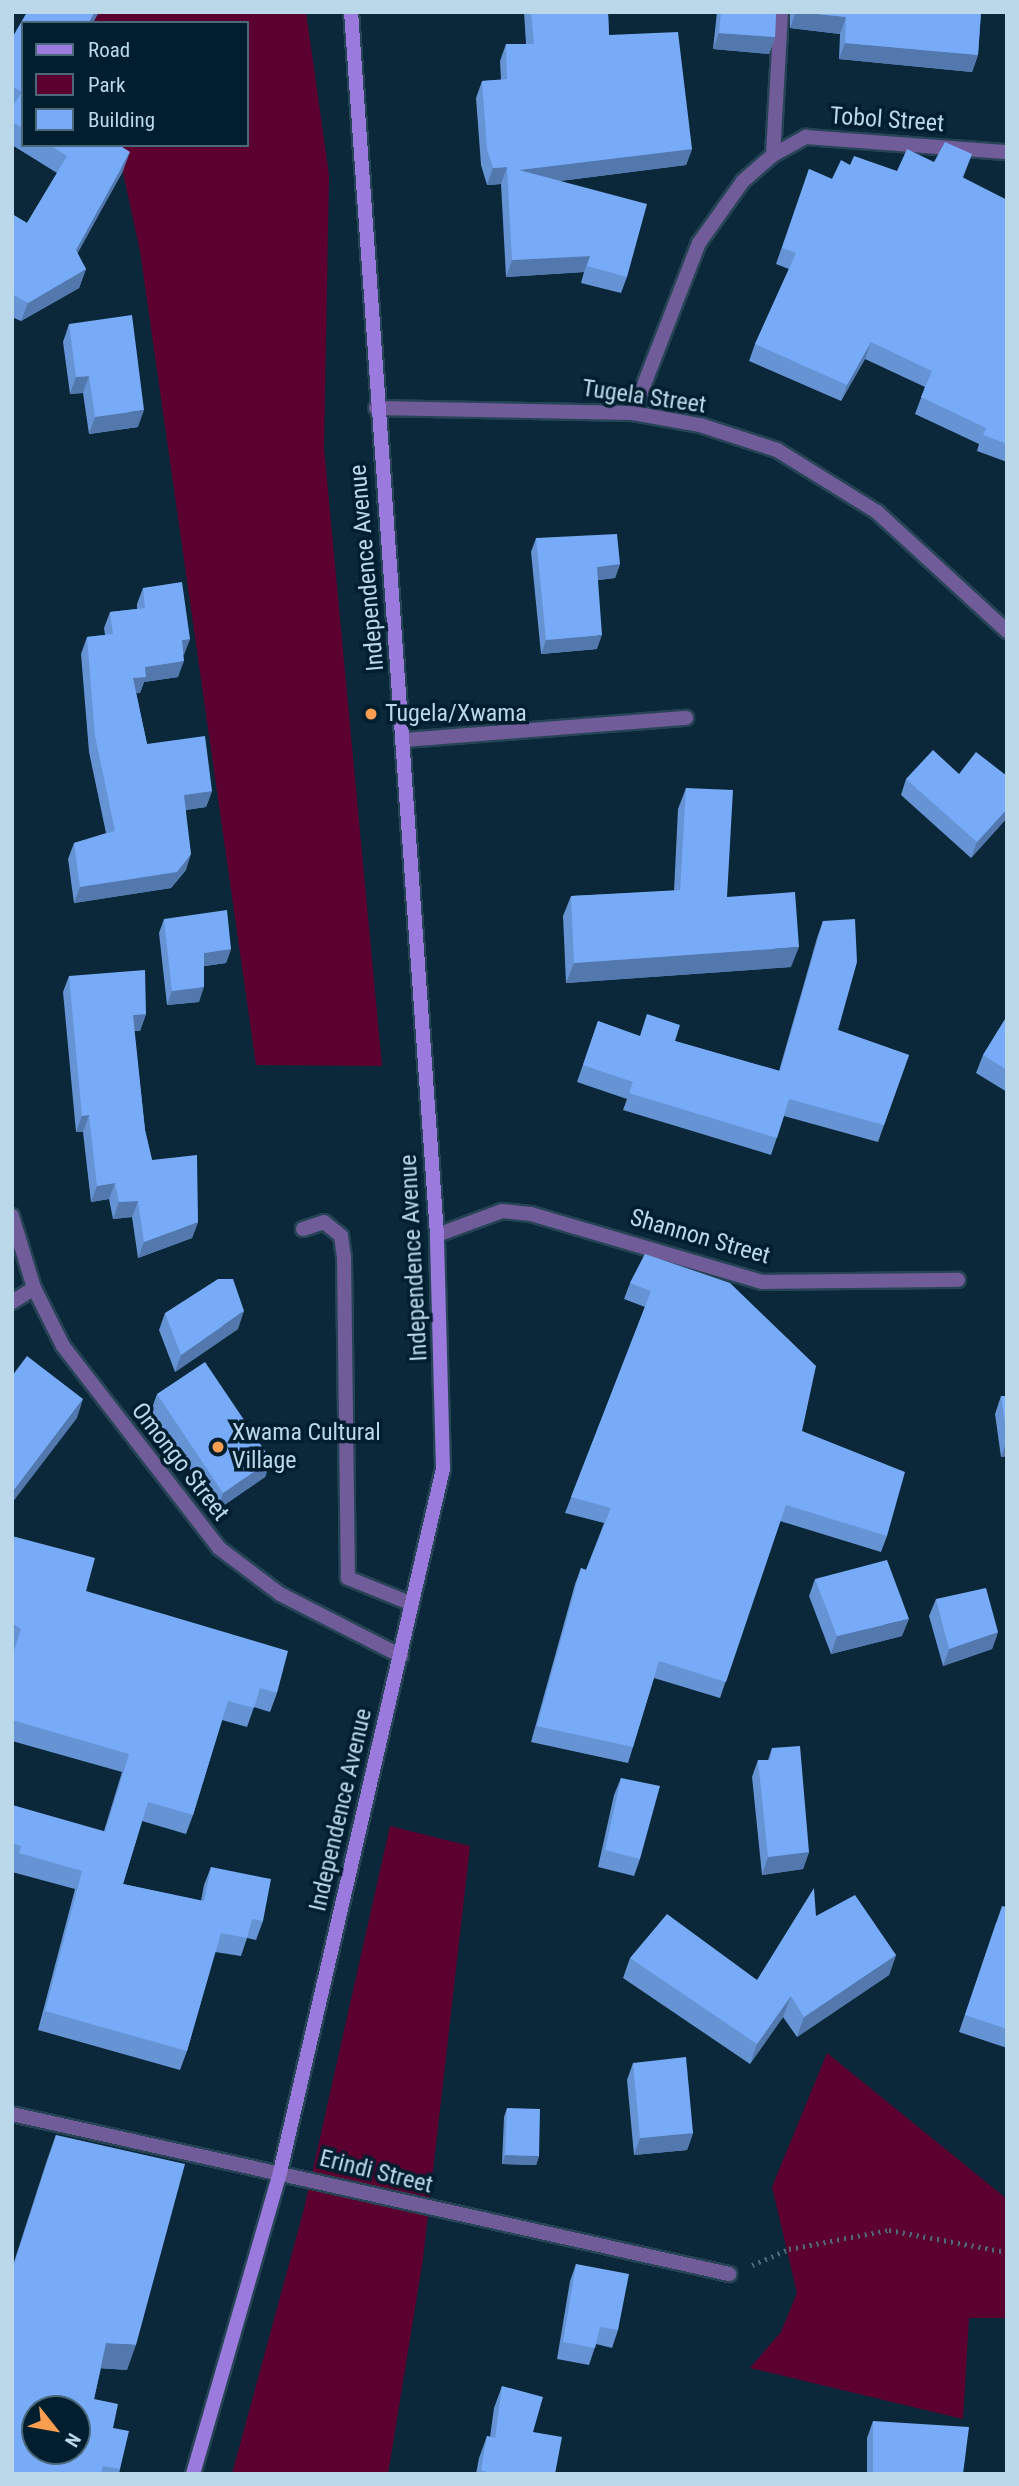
<!DOCTYPE html>
<style>
body{margin:0}
#map{position:relative;width:1019px;height:2486px;overflow:hidden;background:#0a2839;font-family:"Roboto Condensed",sans-serif}
div>[style]{position:absolute}
.green>*{inset:0;background:#5c0030}
.path>*{height:4.5px;margin-top:-2.25px;transform-origin:0;background:repeating-linear-gradient(90deg,#4d6a7c 0 2px,transparent 0 7px)}
.roads{filter:drop-shadow(2px 0 #264455) drop-shadow(-2px 0 #264455) drop-shadow(0 2px #264455) drop-shadow(0 -2px #264455)}
.lane>*{height:14px;margin:-7px;padding:0 7px;transform-origin:7px;border-radius:7px;background:#705c99}
.street>*{height:14px;margin:-7px;padding:0 7px;transform-origin:7px;border-radius:7px;background:#705c99}
.secondary>*{height:14px;margin:-7px;padding:0 7px;transform-origin:7px;border-radius:7px;background:#9a7adc}
.wall>*{inset:0;background:#6693d4}
.shaded-wall>*{inset:0;background:#5378ad}
.building>*{inset:0;background:#77abf7}
.dots>*{width:19px;height:19px;translate:-50% -50%;box-sizing:border-box;border:4px solid #011e2f;border-radius:50%}
span{translate:-50% -50%;white-space:nowrap;text-align:center;line-height:1.15;-webkit-text-stroke:7px #011e2f;paint-order:stroke}
.street-label{font-size:24px;color:#bbd7ea}
.poi-label{font-size:24px;color:#bbd7ea}
.left{translate:0 -50%;text-align:left}
.frame{position:absolute;inset:0;border:14px solid #bbd7ea;pointer-events:none}
.legend{position:absolute;left:21px;top:21px;width:228px;height:126px;box-sizing:border-box;background:#011e2f;border:2px solid #4b687a;margin:0;padding:9px 12px;list-style:none;font-size:21px;color:#bbd7ea}
.legend li{display:flex;align-items:center;gap:14px;height:35px}
.legend b{width:35px;border:2px solid #4b687a}
.north{position:absolute;left:21px;top:2395px;width:70px;height:70px;box-sizing:border-box;background:#011e2f;border:2px solid #4b687a;border-radius:50%;rotate:121deg;font-size:19px;font-weight:700;line-height:28px;text-align:center;color:#bbd7ea}
.north::after{content:'';display:block;margin:auto;width:24px;height:32px;background:#fb9e51;clip-path:polygon(50% 0,100% 100%,50% 72%,0 100%)}
</style>
<div id="map">
<div class="green">
<i style="clip-path:polygon(88px 12px,306px 12px,329px 175px,324px 448px,382px 1066px,256px 1065px,140px 251px,117px 145px,247px 145px,247px 23px,90px 23px)"></i>
<i style="clip-path:polygon(390px 1826px,470px 1846px,423px 2259px,388px 2474px,232px 2474px,304px 2209px)"></i>
<i style="clip-path:polygon(827px 2053px,1007px 2199px,1007px 2318px,969px 2318px,963px 2419px,750px 2368px,781px 2332px,797px 2293px,772px 2187px)"></i>
</div>
<div class="path">
<i style="left:752px;top:2265px;width:40px;rotate:-23.4deg"></i>
<i style="left:789px;top:2249px;width:102px;rotate:-10.8deg"></i>
<i style="left:889px;top:2230px;width:120px;rotate:10.6deg"></i>
</div>
<div class="roads">
<div class="lane">
<i style="left:773px;top:155px;width:143px;rotate:-86.8deg"></i>
<i style="left:405px;top:740px;width:282px;rotate:-4.5deg"></i>
<i style="left:303px;top:1229px;width:22px;rotate:-18deg"></i>
<i style="left:324px;top:1222px;width:22px;rotate:39deg"></i>
<i style="left:341px;top:1236px;width:21px;rotate:82deg"></i>
<i style="left:344px;top:1257px;width:321px;rotate:89.3deg"></i>
<i style="left:348px;top:1578px;width:69px;rotate:22.1deg"></i>
<i style="left:12px;top:1302px;width:26px;rotate:-32deg"></i>
</div>
<div class="street">
<i style="left:376px;top:408px;width:257px;rotate:1.1deg"></i>
<i style="left:633px;top:413px;width:68px;rotate:10.2deg"></i>
<i style="left:700px;top:425px;width:81px;rotate:18deg"></i>
<i style="left:777px;top:450px;width:118px;rotate:31.8deg"></i>
<i style="left:877px;top:512px;width:176px;rotate:42.5deg"></i>
<i style="left:633px;top:413px;width:182px;rotate:-68.8deg"></i>
<i style="left:699px;top:243px;width:76px;rotate:-54.6deg"></i>
<i style="left:743px;top:181px;width:40px;rotate:-41deg"></i>
<i style="left:773px;top:155px;width:38px;rotate:-29deg"></i>
<i style="left:806px;top:137px;width:202px;rotate:4.3deg"></i>
<i style="left:12px;top:1216px;width:75px;rotate:73deg"></i>
<i style="left:34px;top:1288px;width:65px;rotate:63.4deg"></i>
<i style="left:63px;top:1346px;width:255px;rotate:52.3deg"></i>
<i style="left:219px;top:1548px;width:76px;rotate:37deg"></i>
<i style="left:280px;top:1594px;width:136px;rotate:27.1deg"></i>
<i style="left:437px;top:1235px;width:69px;rotate:-20.3deg"></i>
<i style="left:502px;top:1211px;width:29px;rotate:6deg"></i>
<i style="left:531px;top:1214px;width:241px;rotate:16.4deg"></i>
<i style="left:762px;top:1282px;width:196px;rotate:-0.6deg"></i>
<i style="left:12px;top:2114px;width:735px;rotate:12.58deg"></i>
</div>
<div class="secondary">
<i style="left:193px;top:2474px;width:314px;rotate:-73.9deg"></i>
<i style="left:280px;top:2172px;width:722px;rotate:-76.95deg"></i>
<i style="left:443px;top:1469px;width:234px;rotate:-91.5deg"></i>
<i style="left:437px;top:1235px;width:1226px;rotate:-94.02deg"></i>
</div>
</div>
<div class="wall">
<i style="clip-path:polygon(524px 12px,608px 12px,609px 35px,692px 149px,686px 165px,560px 181px,627px 277px,621px 293px,581px 283px,584px 272px,506px 277px,501px 184px,487px 185px,481px 165px,476px 98px,482px 81px,501px 80px,500px 61px,506px 44px,526px 44px)"></i>
<i style="clip-path:polygon(717px 12px,776px 12px,775px 37px,769px 54px,713px 49px)"></i>
<i style="clip-path:polygon(790px 12px,981px 12px,978px 55px,972px 72px,839px 59px,840px 34px,790px 28px)"></i>
<i style="clip-path:polygon(23px 23px,23px 145px,119px 145px,123px 171px,77px 253px,86px 269px,79px 288px,21px 321px,12px 317px,12px 214px,27px 223px,57px 173px,12px 145px,12px 38px)"></i>
<i style="clip-path:polygon(972px 154px,963px 178px,1007px 200px,1007px 462px,977px 451px,979px 444px,915px 414px,925px 387px,865px 359px,841px 401px,749px 361px,755px 344px,789px 269px,776px 264px,809px 169px,832px 179px,850px 165px,897px 171px,934px 162px)"></i>
<i style="clip-path:polygon(69px 324px,138px 427px,89px 434px,83px 393px,70px 394px,63px 342px)"></i>
<i style="clip-path:polygon(536px 538px,620px 564px,615px 578px,598px 580px,597px 649px,541px 654px,531px 552px)"></i>
<i style="clip-path:polygon(143px 588px,190px 639px,183px 655px,178px 677px,144px 682px,140px 693px,136px 693px,147px 744px,212px 791px,206px 807px,186px 810px,186px 870px,171px 888px,74px 903px,68px 859px,74px 843px,106px 833px,89px 752px,81px 654px,87px 637px,105px 635px,104px 628px,110px 612px,137px 609px,137px 604px)"></i>
<i style="clip-path:polygon(959px 774px,1007px 776px,1007px 818px,971px 858px,901px 795px,906px 779px)"></i>
<i style="clip-path:polygon(686px 788px,727px 897px,791px 967px,566px 983px,563px 916px,571px 896px,674px 891px,678px 809px)"></i>
<i style="clip-path:polygon(164px 919px,231px 949px,226px 963px,204px 966px,199px 1002px,167px 1005px,159px 933px)"></i>
<i style="clip-path:polygon(823px 921px,838px 1030px,909px 1055px,878px 1142px,784px 1116px,771px 1155px,623px 1110px,627px 1099px,577px 1082px,598px 1021px,639px 1036px,675px 1041px,779px 1071px,817px 938px)"></i>
<i style="clip-path:polygon(69px 976px,146px 1014px,140px 1031px,134px 1031px,145px 1130px,152px 1160px,198px 1222px,192px 1238px,138px 1258px,132px 1217px,113px 1219px,109px 1199px,91px 1202px,83px 1132px,76px 1132px,63px 992px)"></i>
<i style="clip-path:polygon(1007px 1016px,1007px 1092px,976px 1073px,983px 1055px)"></i>
<i style="clip-path:polygon(645px 1254px,802px 1431px,887px 1536px,881px 1552px,780px 1521px,720px 1698px,654px 1678px,633px 1747px,628px 1763px,531px 1742px,575px 1584px,581px 1568px,586px 1570px,604px 1523px,565px 1513px,645px 1307px,624px 1299px,630px 1283px)"></i>
<i style="clip-path:polygon(165px 1313px,238px 1329px,175px 1372px,159px 1330px)"></i>
<i style="clip-path:polygon(157px 1394px,271px 1460px,265px 1477px,217px 1510px,151px 1411px)"></i>
<i style="clip-path:polygon(1001px 1396px,1007px 1396px,1007px 1456px,1001px 1457px,995px 1414px)"></i>
<i style="clip-path:polygon(12px 1536px,86px 1591px,277px 1693px,270px 1712px,254px 1707px,247px 1727px,222px 1720px,193px 1815px,186px 1834px,142px 1821px,123px 1884px,201px 1901px,204px 1885px,211px 1867px,263px 1921px,256px 1940px,247px 1938px,241px 1956px,215px 1952px,187px 2051px,180px 2070px,38px 2030px,75px 1889px,12px 1872px,14px 1864px,12px 1864px,12px 1805px,104px 1831px,122px 1772px,12px 1741px,12px 1653px,14px 1648px,12px 1647px)"></i>
<i style="clip-path:polygon(815px 1579px,902px 1636px,831px 1654px,809px 1596px)"></i>
<i style="clip-path:polygon(936px 1599px,998px 1632px,992px 1649px,943px 1666px,929px 1616px)"></i>
<i style="clip-path:polygon(772px 1748px,809px 1852px,803px 1869px,762px 1875px,752px 1777px,758px 1760px,768px 1760px)"></i>
<i style="clip-path:polygon(621px 1778px,640px 1859px,634px 1876px,598px 1867px,614px 1795px)"></i>
<i style="clip-path:polygon(1007px 1907px,1007px 2048px,959px 2032px,996px 1923px)"></i>
<i style="clip-path:polygon(816px 1916px,896px 1955px,889px 1975px,797px 2037px,783px 2017px,750px 2064px,623px 1978px,630px 1958px,757px 1980px)"></i>
<i style="clip-path:polygon(633px 2063px,693px 2133px,687px 2150px,634px 2155px,627px 2080px)"></i>
<i style="clip-path:polygon(507px 2108px,539px 2156px,536px 2165px,502px 2164px,504px 2117px)"></i>
<i style="clip-path:polygon(56px 2135px,127px 2370px,101px 2368px,94px 2399px,113px 2428px,120px 2469px,119px 2474px,12px 2474px,12px 2268px,47px 2160px)"></i>
<i style="clip-path:polygon(576px 2264px,618px 2330px,612px 2348px,596px 2344px,589px 2365px,557px 2359px,570px 2281px)"></i>
<i style="clip-path:polygon(502px 2386px,533px 2432px,555px 2474px,476px 2474px,479px 2458px,487px 2436px,490px 2437px,494px 2408px)"></i>
<i style="clip-path:polygon(873px 2421px,963px 2474px,867px 2474px,867px 2438px)"></i>
</div>
<div class="shaded-wall">
<i style="clip-path:polygon(95px 12px,99px 12px,93px 23px,89px 23px)"></i>
<i style="clip-path:polygon(796px 12px,846px 17px,840px 34px,790px 28px)"></i>
<i style="clip-path:polygon(719px 33px,775px 37px,769px 54px,713px 49px)"></i>
<i style="clip-path:polygon(845px 43px,978px 55px,972px 72px,839px 59px)"></i>
<i style="clip-path:polygon(692px 149px,686px 165px,513px 187px,519px 170px)"></i>
<i style="clip-path:polygon(130px 152px,123px 171px,69px 269px,76px 250px)"></i>
<i style="clip-path:polygon(507px 167px,501px 184px,487px 185px,493px 168px)"></i>
<i style="clip-path:polygon(590px 256px,584px 272px,506px 277px,512px 260px)"></i>
<i style="clip-path:polygon(86px 269px,79px 288px,21px 321px,28px 303px)"></i>
<i style="clip-path:polygon(871px 342px,865px 359px,841px 401px,847px 385px)"></i>
<i style="clip-path:polygon(89px 376px,83px 393px,70px 394px,76px 377px)"></i>
<i style="clip-path:polygon(144px 410px,138px 427px,89px 434px,95px 417px)"></i>
<i style="clip-path:polygon(620px 564px,615px 578px,592px 581px,597px 567px)"></i>
<i style="clip-path:polygon(602px 635px,597px 649px,541px 654px,546px 640px)"></i>
<i style="clip-path:polygon(190px 639px,184px 655px,176px 656px,182px 640px)"></i>
<i style="clip-path:polygon(184px 661px,178px 677px,144px 682px,140px 693px,127px 694px,133px 678px,145px 667px)"></i>
<i style="clip-path:polygon(212px 791px,206px 807px,178px 811px,184px 795px)"></i>
<i style="clip-path:polygon(1007px 809px,1007px 818px,971px 858px,977px 842px)"></i>
<i style="clip-path:polygon(191px 854px,186px 870px,171px 888px,74px 903px,80px 887px)"></i>
<i style="clip-path:polygon(799px 947px,791px 967px,566px 983px,574px 963px)"></i>
<i style="clip-path:polygon(231px 949px,226px 963px,199px 967px,204px 953px)"></i>
<i style="clip-path:polygon(204px 987px,199px 1002px,167px 1005px,172px 991px)"></i>
<i style="clip-path:polygon(146px 1014px,140px 1031px,127px 1031px,133px 1015px)"></i>
<i style="clip-path:polygon(89px 1115px,83px 1132px,76px 1132px,82px 1116px)"></i>
<i style="clip-path:polygon(115px 1183px,109px 1199px,91px 1202px,97px 1186px)"></i>
<i style="clip-path:polygon(138px 1201px,132px 1217px,113px 1219px,119px 1202px)"></i>
<i style="clip-path:polygon(198px 1222px,192px 1238px,138px 1258px,144px 1242px)"></i>
<i style="clip-path:polygon(244px 1311px,238px 1329px,175px 1372px,181px 1355px)"></i>
<i style="clip-path:polygon(83px 1399px,77px 1418px,12px 1503px,12px 1493px)"></i>
<i style="clip-path:polygon(1007px 1440px,1007px 1456px,1001px 1457px)"></i>
<i style="clip-path:polygon(271px 1460px,265px 1477px,217px 1510px,223px 1493px)"></i>
<i style="clip-path:polygon(909px 1619px,902px 1636px,831px 1654px,837px 1636px)"></i>
<i style="clip-path:polygon(998px 1632px,992px 1649px,943px 1666px,949px 1649px)"></i>
<i style="clip-path:polygon(809px 1852px,803px 1869px,762px 1875px,768px 1857px)"></i>
<i style="clip-path:polygon(896px 1955px,889px 1975px,797px 2037px,804px 2017px)"></i>
<i style="clip-path:polygon(791px 1996px,783px 2017px,750px 2064px,757px 2044px)"></i>
<i style="clip-path:polygon(693px 2133px,687px 2150px,634px 2155px,640px 2138px)"></i>
<i style="clip-path:polygon(505px 2155px,539px 2156px,536px 2165px,502px 2164px)"></i>
<i style="clip-path:polygon(106px 2343px,136px 2345px,127px 2370px,96px 2368px)"></i>
</div>
<div class="building">
<i style="clip-path:polygon(27px 12px,95px 12px,89px 23px,23px 23px,23px 128px,12px 122px,12px 107px,22px 92px,12px 86px,12px 38px)"></i>
<i style="clip-path:polygon(531px 12px,608px 12px,609px 35px,678px 32px,692px 149px,519px 170px,647px 204px,627px 277px,587px 266px,590px 256px,512px 260px,507px 167px,493px 168px,487px 149px,482px 81px,507px 79px,506px 44px,534px 44px)"></i>
<i style="clip-path:polygon(721px 12px,776px 12px,775px 37px,719px 33px)"></i>
<i style="clip-path:polygon(799px 12px,981px 12px,978px 55px,845px 43px,846px 17px)"></i>
<i style="clip-path:polygon(945px 142px,972px 154px,962px 177px,1007px 200px,1007px 444px,983px 435px,986px 428px,921px 397px,932px 371px,871px 342px,847px 385px,755px 344px,796px 253px,782px 248px,809px 169px,832px 179px,841px 160px,850px 165px,854px 156px,897px 171px,907px 149px,934px 162px)"></i>
<i style="clip-path:polygon(50px 145px,119px 145px,130px 152px,76px 250px,86px 269px,28px 303px,12px 294px,12px 214px,27px 223px,67px 156px)"></i>
<i style="clip-path:polygon(132px 315px,144px 410px,95px 417px,89px 376px,76px 377px,69px 324px)"></i>
<i style="clip-path:polygon(617px 534px,620px 564px,597px 567px,602px 635px,546px 640px,536px 538px)"></i>
<i style="clip-path:polygon(182px 582px,190px 639px,182px 640px,184px 661px,145px 667px,146px 677px,133px 678px,147px 744px,205px 736px,212px 791px,184px 795px,191px 854px,177px 872px,80px 887px,74px 843px,115px 831px,95px 736px,87px 637px,113px 634px,110px 612px,145px 608px,143px 588px)"></i>
<i style="clip-path:polygon(933px 750px,959px 774px,976px 752px,1007px 776px,1007px 809px,977px 842px,906px 779px)"></i>
<i style="clip-path:polygon(686px 788px,733px 790px,727px 897px,795px 892px,799px 947px,574px 963px,571px 896px,680px 890px)"></i>
<i style="clip-path:polygon(227px 910px,231px 949px,204px 953px,204px 987px,172px 991px,164px 919px)"></i>
<i style="clip-path:polygon(855px 919px,857px 962px,838px 1030px,909px 1055px,884px 1125px,789px 1099px,777px 1138px,629px 1093px,633px 1082px,583px 1065px,598px 1021px,640px 1036px,647px 1014px,680px 1025px,675px 1041px,780px 1071px,823px 921px)"></i>
<i style="clip-path:polygon(145px 970px,146px 1014px,133px 1015px,145px 1130px,152px 1160px,197px 1155px,198px 1222px,144px 1242px,138px 1201px,119px 1202px,115px 1183px,97px 1186px,89px 1115px,82px 1116px,69px 976px)"></i>
<i style="clip-path:polygon(1007px 1016px,1007px 1070px,983px 1055px)"></i>
<i style="clip-path:polygon(645px 1254px,730px 1283px,816px 1366px,802px 1431px,905px 1472px,887px 1536px,786px 1505px,726px 1682px,659px 1661px,633px 1747px,537px 1726px,581px 1568px,586px 1570px,611px 1508px,571px 1497px,651px 1291px,630px 1283px)"></i>
<i style="clip-path:polygon(218px 1279px,233px 1279px,244px 1311px,181px 1355px,165px 1313px)"></i>
<i style="clip-path:polygon(27px 1356px,83px 1399px,12px 1493px,12px 1376px)"></i>
<i style="clip-path:polygon(205px 1362px,271px 1460px,223px 1493px,157px 1394px)"></i>
<i style="clip-path:polygon(1001px 1396px,1007px 1396px,1007px 1437px)"></i>
<i style="clip-path:polygon(12px 1536px,95px 1558px,86px 1591px,288px 1651px,277px 1693px,260px 1688px,254px 1708px,228px 1701px,193px 1815px,148px 1802px,123px 1884px,204px 1901px,211px 1867px,271px 1879px,263px 1921px,252px 1919px,247px 1938px,221px 1933px,187px 2051px,45px 2011px,82px 1871px,19px 1853px,21px 1846px,12px 1843px,12px 1805px,105px 1832px,129px 1754px,12px 1720px,12px 1657px,21px 1629px,12px 1623px)"></i>
<i style="clip-path:polygon(887px 1560px,909px 1619px,837px 1636px,815px 1579px)"></i>
<i style="clip-path:polygon(986px 1588px,998px 1632px,949px 1649px,936px 1599px)"></i>
<i style="clip-path:polygon(800px 1746px,809px 1852px,768px 1857px,758px 1760px,770px 1760px,772px 1748px)"></i>
<i style="clip-path:polygon(621px 1778px,660px 1786px,640px 1859px,605px 1850px)"></i>
<i style="clip-path:polygon(814px 1888px,816px 1916px,855px 1895px,896px 1955px,804px 2017px,791px 1996px,757px 2044px,630px 1958px,667px 1914px,757px 1980px)"></i>
<i style="clip-path:polygon(1002px 1906px,1007px 1907px,1007px 2029px,965px 2015px)"></i>
<i style="clip-path:polygon(686px 2057px,693px 2133px,640px 2138px,633px 2063px)"></i>
<i style="clip-path:polygon(507px 2108px,540px 2109px,539px 2156px,505px 2155px)"></i>
<i style="clip-path:polygon(evenodd,56px 2135px,185px 2164px,136px 2345px,106px 2343px,94px 2399px,118px 2404px,113px 2428px,129px 2431px,120px 2469px,103px 2466px,101px 2474px,12px 2474px,12px 2271px,56px 2135px,35px 2409px,77px 2409px,77px 2451px,35px 2451px,35px 2409px)"></i>
<i style="clip-path:polygon(576px 2264px,629px 2274px,618px 2330px,600px 2327px,595px 2348px,563px 2342px)"></i>
<i style="clip-path:polygon(502px 2386px,543px 2397px,533px 2432px,562px 2437px,555px 2474px,492px 2474px,481px 2470px,487px 2436px,495px 2438px)"></i>
<i style="clip-path:polygon(873px 2421px,969px 2427px,963px 2474px,873px 2474px)"></i>
</div>
<div class="dots">
<i style="left:371px;top:714px;background:#fb9e51"></i>
<i style="left:218px;top:1447px;background:#fb9e51"></i>
</div>
<div class="street-label">
<span style="left:887px;top:120px;rotate:4deg">Tobol Street</span>
<span style="left:644px;top:397px;rotate:8deg">Tugela Street</span>
<span style="left:367px;top:568px;rotate:-95deg">Independence Avenue</span>
<span style="left:700px;top:1237px;rotate:16deg">Shannon Street</span>
<span style="left:414px;top:1258px;rotate:-93deg">Independence Avenue</span>
<span style="left:180px;top:1462px;rotate:52deg">Omongo Street</span>
<span style="left:341px;top:1810px;rotate:-77deg">Independence Avenue</span>
<span style="left:376px;top:2172px;rotate:14deg">Erindi Street</span>
</div>
<div class="poi-label">
<span class="left" style="left:385px;top:714px">Tugela/Xwama</span>
<span class="left" style="left:232px;top:1447px">Xwama Cultural<br>Village</span>
</div>
<div class="frame"></div>
<ul class="legend">
<li><b style="height:9px;background:#9a7adc"></b>Road</li>
<li><b style="height:19px;background:#5c0030"></b>Park</li>
<li><b style="height:19px;background:#77abf7"></b>Building</li>
</ul>
<div class="north">N</div>
</div>
